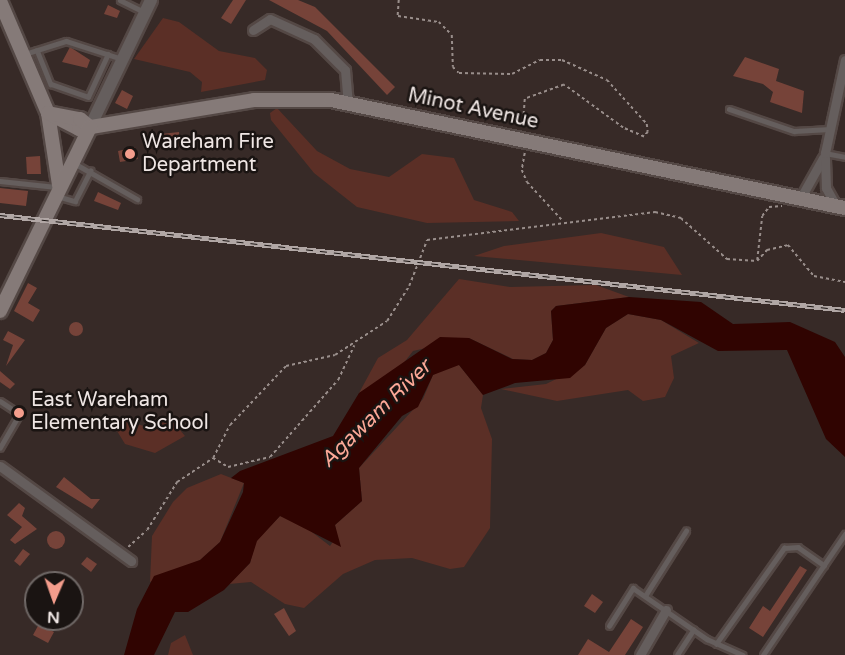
<!DOCTYPE html>
<style>
body{margin:0}
#map{position:relative;width:845px;height:655px;overflow:hidden;background:#372a27;font-family:"Varela Round",sans-serif}
div>[style]{position:absolute}
.green>*{inset:0;background:#5b2f26}
.water>*{inset:0;background:#300401}
.building>*{inset:0;background:#764339}
.round{border-radius:50%}
.path>*{height:1.5px;margin-top:-0.75px;transform-origin:0;background:repeating-linear-gradient(90deg,#998e8b 0 3px,transparent 0 6px)}
.roads{filter:drop-shadow(2px 0 #544845) drop-shadow(-2px 0 #544845) drop-shadow(0 2px #544845) drop-shadow(0 -2px #544845)}
.service>*{height:4.5px;margin:-2.25px;padding:0 2.25px;transform-origin:2.25px;border-radius:2.25px;background:#655e5d}
.minor>*{height:9px;margin:-4.5px;padding:0 4.5px;transform-origin:4.5px;border-radius:4.5px;background:#655e5d}
.tertiary>*{height:12px;margin:-6px;padding:0 6px;transform-origin:6px;border-radius:6px;background:#655e5d}
.secondary>*{height:14px;margin:-7px;padding:0 7px;transform-origin:7px;border-radius:7px;background:#857a78}
.rail>*{height:4.5px;margin-top:-2.25px;transform-origin:0;background:repeating-linear-gradient(90deg,#1a1412 0 7px,#b1a7a5 0 14px);box-sizing:border-box;border-block:2px solid #b1a7a5}
.dots>*{width:16px;height:16px;translate:-50% -50%;box-sizing:border-box;border:3px solid #1a1412;border-radius:50%}
span{translate:-50% -50%;white-space:nowrap;text-align:center;line-height:1.15;-webkit-text-stroke:5px #1a1412;paint-order:stroke}
.street-label{font-size:20px;color:#efe6e4}
.poi-label{font-size:20px;color:#efe6e4}
.left{translate:0 -50%;text-align:left}
.water-label{font-size:21px;color:#fca897;font-style:italic}
.north{position:absolute;left:24px;top:571px;width:60px;height:60px;box-sizing:border-box;background:#1a1412;border:2px solid #6f6866;border-radius:50%;rotate:182deg;font-size:16px;font-weight:700;line-height:24px;text-align:center;color:#efe6e4}
.north::after{content:'';display:block;margin:auto;width:21px;height:27px;background:#f49d8c;clip-path:polygon(50% 0,100% 100%,50% 72%,0 100%)}
</style>
<div id="map">
<div class="green">
<i style="clip-path:polygon(163px 18px,179px 22px,219px 51px,255px 58px,267px 70px,265px 80px,201px 92px,202px 82px,190px 72px,134px 59px)"></i>
<i style="clip-path:polygon(277px 108px,317px 151px,350px 169px,389px 177px,422px 154px,454px 158px,474px 200px,512px 212px,519px 221px,427px 223px,357px 207px,314px 173px,271px 120px,270px 113px)"></i>
<i style="clip-path:polygon(601px 233px,664px 247px,682px 275px,474px 256px,504px 246px)"></i>
<i style="clip-path:polygon(459px 279px,510px 287px,596px 285px,629px 297px,556px 306px,551px 311px,553px 340px,546px 353px,532px 360px,513px 359px,469px 338px,413px 351px,399px 369px,359px 393px,378px 358px,407px 340px)"></i>
<i style="clip-path:polygon(628px 314px,661px 320px,699px 343px,671px 356px,674px 378px,665px 397px,643px 401px,628px 390px,557px 401px,501px 389px,546px 384px,585px 365px,606px 328px)"></i>
<i style="clip-path:polygon(452px 364px,459px 365px,483px 395px,481px 408px,492px 439px,490px 528px,464px 567px,450px 569px,412px 558px,375px 560px,343px 574px,304px 608px,285px 604px,251px 582px,229px 584px,250px 563px,256px 541px,280px 516px,295px 519px,330px 546px,337px 536px,335px 525px,362px 501px,359px 468px,423px 399px,433px 375px)"></i>
<i style="clip-path:polygon(169px 417px,185px 436px,155px 453px,125px 444px,117px 431px,126px 421px,151px 428px)"></i>
<i style="clip-path:polygon(221px 474px,244px 483px,220px 542px,200px 560px,150px 582px,152px 536px,173px 502px,187px 488px)"></i>
<i style="clip-path:polygon(185px 635px,193px 655px,168px 655px,171px 643px)"></i>
</div>
<div class="water">
<i style="clip-path:polygon(629px 297px,701px 302px,733px 324px,790px 322px,835px 342px,845px 357px,845px 457px,826px 439px,787px 350px,718px 351px,661px 320px,628px 314px,606px 328px,585px 365px,570px 378px,515px 383px,483px 395px,459px 365px,433px 375px,418px 407px,402px 416px,359px 468px,362px 501px,335px 525px,341px 547px,280px 516px,257px 541px,250px 563px,224px 590px,188px 612px,175px 612px,154px 655px,124px 655px,137px 609px,154px 576px,200px 560px,220px 542px,243px 492px,244px 483px,231px 478px,240px 471px,333px 436px,359px 393px,440px 337px,469px 338px,512px 359px,532px 360px,546px 353px,553px 340px,551px 311px,556px 306px)"></i>
</div>
<div class="building">
<i style="clip-path:polygon(233px 0,246px 0,231px 24px,221px 18px)"></i>
<i style="clip-path:polygon(269px 0,298px 0,315px 7px,395px 87px,387px 95px,327px 31px)"></i>
<i style="clip-path:polygon(108px 5px,120px 11px,117px 18px,104px 14px)"></i>
<i style="clip-path:polygon(70px 47px,90px 60px,87px 68px,62px 62px)"></i>
<i style="clip-path:polygon(745px 57px,779px 69px,776px 81px,804px 91px,802px 113px,770px 102px,773px 92px,763px 84px,733px 76px)"></i>
<i style="clip-path:polygon(122px 90px,133px 96px,127px 109px,115px 103px)"></i>
<i style="clip-path:polygon(179px 132px,180px 146px,162px 148px,161px 134px)"></i>
<i style="clip-path:polygon(135px 147px,138px 159px,120px 162px,118px 151px)"></i>
<i style="clip-path:polygon(40px 156px,41px 174px,27px 174px,26px 157px)"></i>
<i style="clip-path:polygon(0 188px,28px 191px,26px 206px,0 203px)"></i>
<i style="clip-path:polygon(98px 192px,121px 203px,118px 210px,94px 201px)"></i>
<i style="clip-path:polygon(28px 283px,37px 288px,28px 303px,40px 310px,33px 322px,14px 311px)"></i>
<i class="round" style="left:69px;top:322px;width:14px;height:14px"></i>
<i style="clip-path:polygon(8px 331px,25px 340px,6px 366px,13px 345px,3px 340px)"></i>
<i style="clip-path:polygon(0 371px,15px 384px,10px 389px,0 382px)"></i>
<i style="clip-path:polygon(64px 477px,91px 499px,100px 499px,92px 509px,56px 487px)"></i>
<i style="clip-path:polygon(19px 503px,25px 508px,22px 516px,37px 529px,15px 544px,10px 540px,22px 527px,7px 515px)"></i>
<i class="round" style="left:47px;top:531px;width:18px;height:18px"></i>
<i style="clip-path:polygon(23px 549px,30px 554px,20px 566px,14px 561px)"></i>
<i style="clip-path:polygon(87px 557px,97px 564px,91px 572px,81px 564px)"></i>
<i style="clip-path:polygon(800px 566px,807px 570px,763px 637px,749px 628px,763px 606px,770px 611px)"></i>
<i style="clip-path:polygon(592px 594px,603px 602px,595px 613px,584px 606px)"></i>
<i style="clip-path:polygon(284px 608px,296px 631px,289px 636px,274px 614px)"></i>
<i style="clip-path:polygon(631px 619px,643px 627px,625px 655px,578px 655px,588px 639px,609px 652px)"></i>
<i style="clip-path:polygon(39px 624px,54px 632px,48px 643px,33px 635px)"></i>
</div>
<div class="path">
<i style="left:399px;top:0;width:16px;rotate:94deg"></i>
<i style="left:398px;top:16px;width:41px;rotate:8.3deg"></i>
<i style="left:439px;top:22px;width:18px;rotate:45deg"></i>
<i style="left:452px;top:35px;width:32px;rotate:88deg"></i>
<i style="left:453px;top:67px;width:8px;rotate:45deg"></i>
<i style="left:459px;top:73px;width:53px;rotate:1.1deg"></i>
<i style="left:512px;top:74px;width:31px;rotate:-27deg"></i>
<i style="left:540px;top:60px;width:22px"></i>
<i style="left:562px;top:60px;width:49px;rotate:24deg"></i>
<i style="left:607px;top:80px;width:59px;rotate:47.7deg"></i>
<i style="left:647px;top:124px;width:8px;rotate:83deg"></i>
<i style="left:648px;top:132px;width:6px;rotate:129deg"></i>
<i style="left:644px;top:137px;width:23px;rotate:-157deg"></i>
<i style="left:623px;top:128px;width:73px;rotate:-143.9deg"></i>
<i style="left:564px;top:85px;width:41px;rotate:160.3deg"></i>
<i style="left:525px;top:99px;width:29px;rotate:94deg"></i>
<i style="left:525px;top:153px;width:17px;rotate:100deg"></i>
<i style="left:522px;top:170px;width:13px;rotate:67deg"></i>
<i style="left:527px;top:182px;width:52px;rotate:47.4deg"></i>
<i style="left:757px;top:260px;width:44px;rotate:-83.5deg"></i>
<i style="left:762px;top:216px;width:11px;rotate:-52deg"></i>
<i style="left:769px;top:207px;width:13px;rotate:-4deg"></i>
<i style="left:213px;top:458px;width:17px;rotate:31deg"></i>
<i style="left:228px;top:467px;width:43px;rotate:-13.4deg"></i>
<i style="left:270px;top:457px;width:103px;rotate:-48.6deg"></i>
<i style="left:338px;top:380px;width:38px;rotate:-65deg"></i>
<i style="left:128px;top:547px;width:25px;rotate:-42deg"></i>
<i style="left:147px;top:530px;width:57px;rotate:-58deg"></i>
<i style="left:177px;top:482px;width:43px;rotate:-33.7deg"></i>
<i style="left:213px;top:458px;width:37px;rotate:-63deg"></i>
<i style="left:230px;top:425px;width:81px;rotate:-46.5deg"></i>
<i style="left:286px;top:366px;width:50px;rotate:-12.7deg"></i>
<i style="left:335px;top:355px;width:62px;rotate:-33.2deg"></i>
<i style="left:387px;top:321px;width:41px;rotate:-57.8deg"></i>
<i style="left:409px;top:286px;width:49px;rotate:-68.6deg"></i>
<i style="left:427px;top:240px;width:230px;rotate:-7deg"></i>
<i style="left:655px;top:212px;width:27px;rotate:13deg"></i>
<i style="left:681px;top:218px;width:62px;rotate:41.7deg"></i>
<i style="left:727px;top:259px;width:30px;rotate:4deg"></i>
<i style="left:757px;top:261px;width:15px;rotate:-48deg"></i>
<i style="left:767px;top:250px;width:22px;rotate:-13deg"></i>
<i style="left:788px;top:245px;width:40px;rotate:50deg"></i>
<i style="left:814px;top:276px;width:32px;rotate:11deg"></i>
</div>
<div class="roads">
<div class="service">
<i style="left:120px;top:0;width:25px;rotate:26deg"></i>
<i style="left:37px;top:50px;width:37px;rotate:68deg"></i>
<i style="left:51px;top:84px;width:39px;rotate:19deg"></i>
<i style="left:88px;top:97px;width:47px;rotate:-65.1deg"></i>
<i style="left:25px;top:54px;width:43px;rotate:-17.6deg"></i>
<i style="left:66px;top:41px;width:59px;rotate:17.8deg"></i>
<i style="left:729px;top:109px;width:69px;rotate:18.7deg"></i>
<i style="left:794px;top:131px;width:36px;rotate:-3deg"></i>
<i style="left:825px;top:153px;width:20px;rotate:11deg"></i>
<i style="left:74px;top:163px;width:73px;rotate:29.7deg"></i>
<i style="left:0;top:181px;width:56px;rotate:6.1deg"></i>
<i style="left:57px;top:196px;width:19px;rotate:16deg"></i>
<i style="left:75px;top:201px;width:34px;rotate:-63deg"></i>
<i style="left:0;top:401px;width:24px;rotate:33deg"></i>
<i style="left:20px;top:414px;width:39px;rotate:120deg"></i>
<i style="left:645px;top:596px;width:77px;rotate:-57.8deg"></i>
<i style="left:609px;top:626px;width:45px;rotate:-57.7deg"></i>
<i style="left:633px;top:588px;width:90px;rotate:34.6deg"></i>
<i style="left:707px;top:639px;width:39px;rotate:24deg"></i>
<i style="left:716px;top:644px;width:118px;rotate:-54.7deg"></i>
<i style="left:784px;top:548px;width:14px;rotate:-4deg"></i>
<i style="left:798px;top:547px;width:32px;rotate:35deg"></i>
<i style="left:677px;top:655px;width:30px;rotate:-57deg"></i>
<i style="left:763px;top:655px;width:146px;rotate:-55.9deg"></i>
</div>
<div class="minor">
<i style="left:253px;top:30px;width:20px;rotate:-33deg"></i>
<i style="left:270px;top:19px;width:48px;rotate:24.4deg"></i>
<i style="left:314px;top:39px;width:44px;rotate:45deg"></i>
<i style="left:345px;top:70px;width:33px;rotate:85deg"></i>
<i style="left:800px;top:199px;width:47px;rotate:-60.7deg"></i>
<i style="left:836px;top:206px;width:21px;rotate:-119deg"></i>
<i style="left:826px;top:188px;width:35px;rotate:-92deg"></i>
<i style="left:825px;top:153px;width:95px;rotate:-77.9deg"></i>
<i style="left:0;top:466px;width:162px;rotate:35.9deg"></i>
<i style="left:640px;top:655px;width:52px;rotate:-60deg"></i>
</div>
<div class="tertiary">
<i style="left:90px;top:127px;width:141px;rotate:-64.3deg"></i>
</div>
<div class="secondary">
<i style="left:0;top:1px;width:122px;rotate:66.8deg"></i>
<i style="left:48px;top:113px;width:73px;rotate:81.3deg"></i>
<i style="left:48px;top:113px;width:35px;rotate:27deg"></i>
<i style="left:79px;top:129px;width:177px;rotate:-9.4deg"></i>
<i style="left:254px;top:100px;width:77px"></i>
<i style="left:331px;top:100px;width:525px;rotate:11.87deg"></i>
<i style="left:48px;top:113px;width:33px;rotate:11deg"></i>
<i style="left:80px;top:119px;width:13px;rotate:39deg"></i>
<i style="left:0;top:311px;width:205px;rotate:-63.9deg"></i>
</div>
</div>
<div class="rail">
<i style="left:0;top:215px;width:850px;rotate:6.41deg"></i>
</div>
<div class="dots">
<i style="left:130px;top:154px;background:#f49d8c"></i>
<i style="left:19px;top:413px;background:#f49d8c"></i>
</div>
<div class="street-label">
<span style="left:473px;top:109px;rotate:12deg">Minot Avenue</span>
</div>
<div class="poi-label">
<span class="left" style="left:142px;top:154px">Wareham Fire<br>Department</span>
<span class="left" style="left:31px;top:412px">East Wareham<br>Elementary School</span>
</div>
<div class="water-label">
<span style="left:376px;top:414px;rotate:-44deg">Agawam River</span>
</div>
<div class="north">N</div>
</div>
